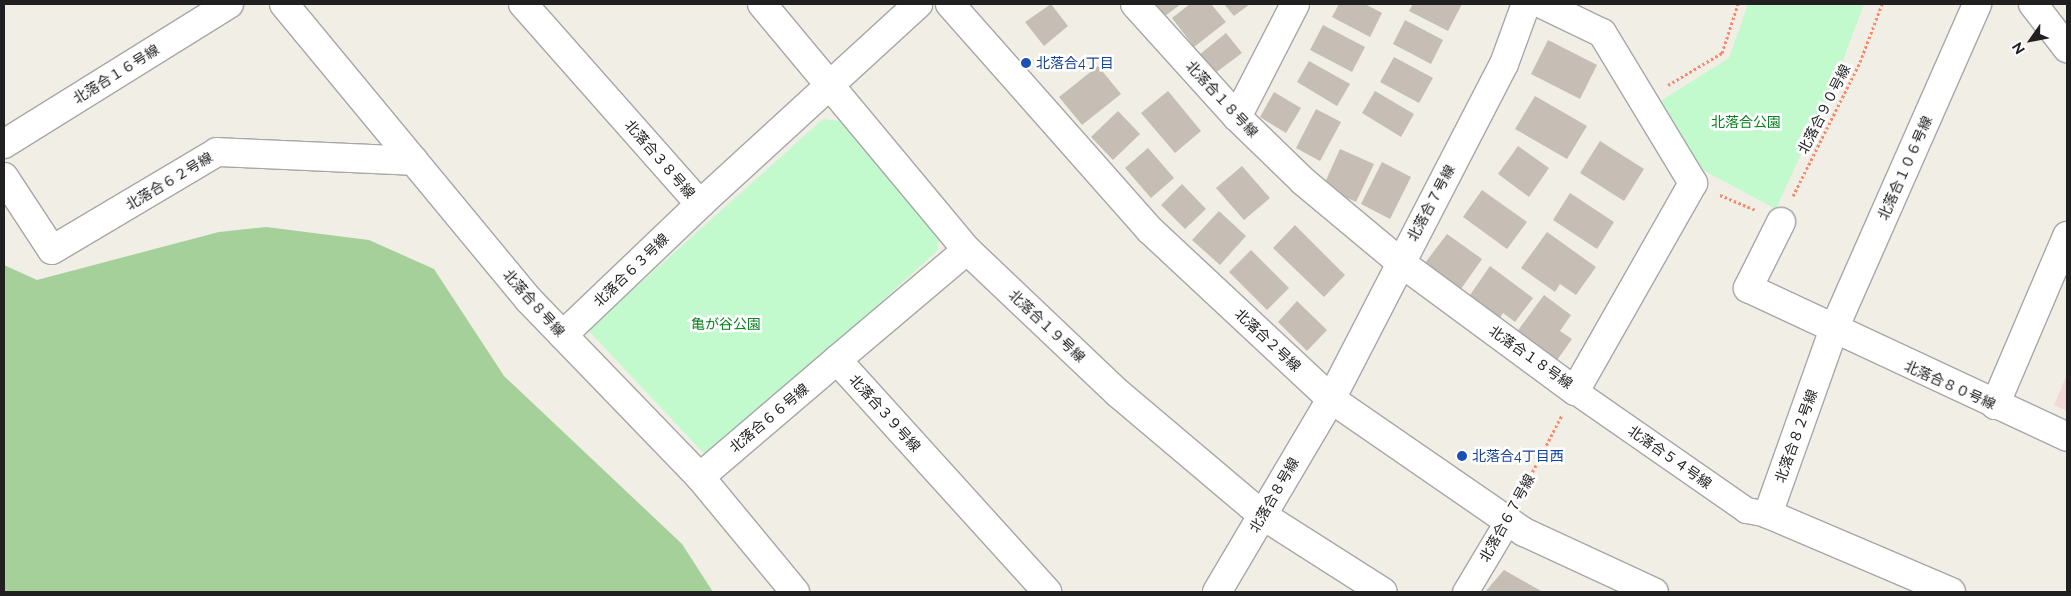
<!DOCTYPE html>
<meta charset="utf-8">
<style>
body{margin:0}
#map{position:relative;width:2071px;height:596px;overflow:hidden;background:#f1eee6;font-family:Raleway,"Noto Sans JP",sans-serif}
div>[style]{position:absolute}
.commercial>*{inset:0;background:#f1d9d6}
.forest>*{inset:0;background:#a5d09a}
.park>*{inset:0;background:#c3facd}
.building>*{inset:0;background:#c6beb5}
.path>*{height:3px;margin-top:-1.5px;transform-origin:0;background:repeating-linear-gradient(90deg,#fc896c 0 2.5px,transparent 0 5px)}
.roads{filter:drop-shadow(1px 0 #a7a7a7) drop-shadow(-1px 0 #a7a7a7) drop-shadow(0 1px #a7a7a7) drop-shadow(0 -1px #a7a7a7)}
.pedestrian>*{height:25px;margin:-12.5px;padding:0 12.5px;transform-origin:12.5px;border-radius:12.5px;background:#fff}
.minor>*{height:28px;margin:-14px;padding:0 14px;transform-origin:14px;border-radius:14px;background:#fff}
.tertiary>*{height:28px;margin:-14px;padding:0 14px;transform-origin:14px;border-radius:14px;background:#fff}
.dots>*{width:14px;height:14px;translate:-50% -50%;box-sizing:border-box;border:2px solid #fff;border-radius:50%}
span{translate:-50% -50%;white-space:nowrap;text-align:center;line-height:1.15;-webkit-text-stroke:5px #fff;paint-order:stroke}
.transit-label{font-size:14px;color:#164399}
.left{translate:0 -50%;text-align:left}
.street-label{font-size:14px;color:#202020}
.park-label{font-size:14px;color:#0a8220}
.frame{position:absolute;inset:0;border:5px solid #202020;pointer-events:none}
.north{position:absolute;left:2006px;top:15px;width:50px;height:50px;-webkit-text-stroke:4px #fff;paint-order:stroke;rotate:237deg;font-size:14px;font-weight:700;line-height:20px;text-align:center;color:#202020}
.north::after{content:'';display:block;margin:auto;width:18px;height:22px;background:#202020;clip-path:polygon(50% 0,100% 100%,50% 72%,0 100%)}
</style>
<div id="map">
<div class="commercial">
<i style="clip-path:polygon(2067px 374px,2067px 411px,2054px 405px)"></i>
</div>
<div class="forest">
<i style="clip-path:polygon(266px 227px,369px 240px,434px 269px,504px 376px,682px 544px,713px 592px,4px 592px,4px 265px,37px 280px,219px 232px)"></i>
</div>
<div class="park">
<i style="clip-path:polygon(1748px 4px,1864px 4px,1839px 71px,1776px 209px,1697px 167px,1654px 105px,1729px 58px)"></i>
<i style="clip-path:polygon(823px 119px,849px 122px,940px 232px,937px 251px,709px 459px,588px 330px)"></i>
</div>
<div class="building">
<i style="clip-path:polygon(1051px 4px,1068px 26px,1044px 46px,1025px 22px)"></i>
<i style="clip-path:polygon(1156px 4px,1181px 4px,1165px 16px)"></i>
<i style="clip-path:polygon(1190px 4px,1211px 4px,1226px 22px,1194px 47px,1172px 18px)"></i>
<i style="clip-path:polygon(1224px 4px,1250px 4px,1234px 16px)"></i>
<i style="clip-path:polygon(1339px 4px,1365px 4px,1382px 13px,1370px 37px,1332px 17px)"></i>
<i style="clip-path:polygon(1413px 4px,1462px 4px,1448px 31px,1409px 11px)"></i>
<i style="clip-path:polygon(1405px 20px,1443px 40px,1431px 64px,1393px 44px)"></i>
<i style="clip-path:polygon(1323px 25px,1365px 47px,1352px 72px,1310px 50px)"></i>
<i style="clip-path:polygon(1226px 33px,1242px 53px,1214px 74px,1199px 55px)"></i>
<i style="clip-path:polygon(1548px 40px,1597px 65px,1580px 99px,1531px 74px)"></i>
<i style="clip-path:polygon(1394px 57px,1433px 78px,1419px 103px,1380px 82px)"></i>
<i style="clip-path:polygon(1309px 61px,1350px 84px,1337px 106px,1297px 82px)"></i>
<i style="clip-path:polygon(1098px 66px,1121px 94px,1082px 125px,1059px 97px)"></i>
<i style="clip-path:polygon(1168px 91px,1201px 131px,1175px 153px,1141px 113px)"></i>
<i style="clip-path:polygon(1375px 91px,1414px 114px,1401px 137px,1362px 113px)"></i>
<i style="clip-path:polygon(1274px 92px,1301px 108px,1286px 133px,1260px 117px)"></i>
<i style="clip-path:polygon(1535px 96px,1587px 126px,1567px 159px,1515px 129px)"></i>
<i style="clip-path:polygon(1316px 109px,1341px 122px,1320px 161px,1296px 148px)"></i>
<i style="clip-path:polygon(1118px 111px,1140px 134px,1113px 160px,1091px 137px)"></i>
<i style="clip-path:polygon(1600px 141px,1644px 169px,1624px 201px,1580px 173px)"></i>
<i style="clip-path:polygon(1518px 146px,1549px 168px,1529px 197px,1498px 174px)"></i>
<i style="clip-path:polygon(1148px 148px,1174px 178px,1151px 198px,1125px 168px)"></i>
<i style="clip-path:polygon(1340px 149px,1374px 164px,1356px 202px,1323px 187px)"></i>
<i style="clip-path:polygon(1382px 162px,1411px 177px,1390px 219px,1361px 204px)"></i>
<i style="clip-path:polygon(1242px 166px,1270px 198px,1244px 220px,1216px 188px)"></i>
<i style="clip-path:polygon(1182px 184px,1206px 209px,1185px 229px,1161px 205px)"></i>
<i style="clip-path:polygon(1482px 190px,1527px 222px,1507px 249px,1463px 217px)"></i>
<i style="clip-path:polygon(1570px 193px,1614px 222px,1597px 249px,1553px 220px)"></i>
<i style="clip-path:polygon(1219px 211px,1246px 236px,1220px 265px,1192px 240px)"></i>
<i style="clip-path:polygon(1295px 225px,1345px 275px,1324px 297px,1273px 248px)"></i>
<i style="clip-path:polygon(1547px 232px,1596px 267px,1576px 295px,1560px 284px,1555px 292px,1521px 268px)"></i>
<i style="clip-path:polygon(1447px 234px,1482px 259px,1461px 289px,1425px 263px)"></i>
<i style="clip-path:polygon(1251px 250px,1289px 288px,1267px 310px,1229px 272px)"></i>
<i style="clip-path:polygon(1490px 266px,1533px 298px,1515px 322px,1503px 313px,1500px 318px,1470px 295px)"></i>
<i style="clip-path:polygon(1544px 295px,1571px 315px,1560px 331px,1572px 339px,1555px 363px,1516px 333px)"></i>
<i style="clip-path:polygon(1297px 301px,1327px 330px,1307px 351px,1278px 322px)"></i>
<i style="clip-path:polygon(1504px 570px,1543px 592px,1485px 592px)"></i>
</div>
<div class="path">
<i style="left:1668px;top:85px;width:63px;rotate:-30.7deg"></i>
<i style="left:1722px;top:53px;width:52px;rotate:-71.9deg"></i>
<i style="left:1720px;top:195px;width:39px;rotate:23deg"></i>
<i style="left:1793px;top:196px;width:150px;rotate:-63.4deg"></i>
<i style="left:1860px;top:62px;width:62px;rotate:-69.2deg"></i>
<i style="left:1521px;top:494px;width:89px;rotate:-62.6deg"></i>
</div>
<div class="roads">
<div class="pedestrian">
<i style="left:1575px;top:391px;width:208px;rotate:34.8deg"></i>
<i style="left:1746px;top:510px;width:22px;rotate:10deg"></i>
<i style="left:1465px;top:592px;width:84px;rotate:-59.2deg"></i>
</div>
<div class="minor">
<i style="left:284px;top:4px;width:384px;rotate:50.4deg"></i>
<i style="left:529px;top:300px;width:246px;rotate:46deg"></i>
<i style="left:700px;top:477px;width:149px;rotate:50.4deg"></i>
<i style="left:523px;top:4px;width:267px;rotate:48.5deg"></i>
<i style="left:700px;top:204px;width:296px;rotate:-42.5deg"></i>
<i style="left:762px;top:4px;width:320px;rotate:50.2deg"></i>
<i style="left:967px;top:250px;width:209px;rotate:43.5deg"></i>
<i style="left:1119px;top:394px;width:187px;rotate:40.2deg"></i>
<i style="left:1262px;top:515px;width:143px;rotate:32.5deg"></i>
<i style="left:1135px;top:4px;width:152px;rotate:47.9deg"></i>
<i style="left:1237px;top:117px;width:93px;rotate:44.1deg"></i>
<i style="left:1304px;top:182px;width:125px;rotate:39.8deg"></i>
<i style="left:1400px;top:262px;width:217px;rotate:36.4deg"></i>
<i style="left:1575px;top:391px;width:239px;rotate:-60.4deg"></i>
<i style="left:1693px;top:183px;width:175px;rotate:-121.2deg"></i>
<i style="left:1602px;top:33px;width:67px;rotate:-154.2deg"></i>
<i style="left:2033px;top:4px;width:56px;rotate:52.3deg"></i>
<i style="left:1237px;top:117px;width:127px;rotate:-62.8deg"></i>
<i style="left:4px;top:144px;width:265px;rotate:-31.9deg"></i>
<i style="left:4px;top:177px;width:87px;rotate:56.7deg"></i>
<i style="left:52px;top:250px;width:192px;rotate:-30.7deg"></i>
<i style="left:217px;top:152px;width:197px;rotate:2.6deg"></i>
<i style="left:1781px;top:222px;width:74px;rotate:116.6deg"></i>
<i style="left:1748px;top:288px;width:352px;rotate:25deg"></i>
<i style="left:967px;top:250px;width:170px;rotate:139.8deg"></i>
<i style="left:837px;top:360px;width:313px;rotate:47.8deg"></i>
<i style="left:563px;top:335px;width:190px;rotate:-43.7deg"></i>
<i style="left:1995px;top:405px;width:184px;rotate:-66.9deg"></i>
<i style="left:700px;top:477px;width:180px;rotate:-40.5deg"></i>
<i style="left:1217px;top:592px;width:224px;rotate:-59.4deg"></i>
<i style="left:1331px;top:399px;width:377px;rotate:-62.7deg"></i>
<i style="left:1504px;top:64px;width:64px;rotate:-69.9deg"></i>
<i style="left:1951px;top:592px;width:199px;rotate:-156.9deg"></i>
<i style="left:1768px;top:514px;width:194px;rotate:-70.4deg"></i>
<i style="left:1833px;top:331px;width:357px;rotate:-66.2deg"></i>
</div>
<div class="tertiary">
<i style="left:950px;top:4px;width:302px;rotate:48.5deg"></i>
<i style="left:1150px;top:230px;width:248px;rotate:43deg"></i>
<i style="left:1331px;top:399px;width:234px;rotate:34.6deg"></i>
<i style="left:1524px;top:532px;width:143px;rotate:24.8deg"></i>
</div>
</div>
<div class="dots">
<i style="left:1026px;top:63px;background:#1a4fb4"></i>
<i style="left:1462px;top:456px;background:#1a4fb4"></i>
</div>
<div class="transit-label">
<span class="left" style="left:1036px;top:63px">北落合4丁目</span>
<span class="left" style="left:1472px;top:456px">北落合4丁目西</span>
</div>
<div class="street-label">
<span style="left:116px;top:74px;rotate:-32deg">北落合１６号線</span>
<span style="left:1222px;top:99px;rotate:47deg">北落合１８号線</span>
<span style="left:1824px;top:109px;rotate:-63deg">北落合９０号線</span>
<span style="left:660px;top:159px;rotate:49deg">北落合３８号線</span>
<span style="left:1905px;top:168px;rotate:-66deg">北落合１０６号線</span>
<span style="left:169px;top:181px;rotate:-31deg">北落合６２号線</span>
<span style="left:1431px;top:203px;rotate:-62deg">北落合７号線</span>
<span style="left:631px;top:270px;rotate:-44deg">北落合６３号線</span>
<span style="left:534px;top:303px;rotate:48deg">北落合８号線</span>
<span style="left:1047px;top:326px;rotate:43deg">北落合１９号線</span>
<span style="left:1268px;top:340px;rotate:43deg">北落合２号線</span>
<span style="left:1531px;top:357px;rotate:35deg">北落合１８号線</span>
<span style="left:1950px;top:385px;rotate:24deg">北落合８０号線</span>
<span style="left:885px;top:413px;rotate:48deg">北落合３９号線</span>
<span style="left:769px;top:418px;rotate:-40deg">北落合６６号線</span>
<span style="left:1796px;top:436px;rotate:-70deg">北落合８２号線</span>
<span style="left:1670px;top:457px;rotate:35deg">北落合５４号線</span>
<span style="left:1274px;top:495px;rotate:-60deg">北落合８号線</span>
<span style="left:1507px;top:518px;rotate:-61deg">北落合６７号線</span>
</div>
<div class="park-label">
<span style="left:1746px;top:122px">北落合公園</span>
<span style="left:726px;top:324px">亀が谷公園</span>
</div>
<div class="frame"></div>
<div class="north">N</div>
</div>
